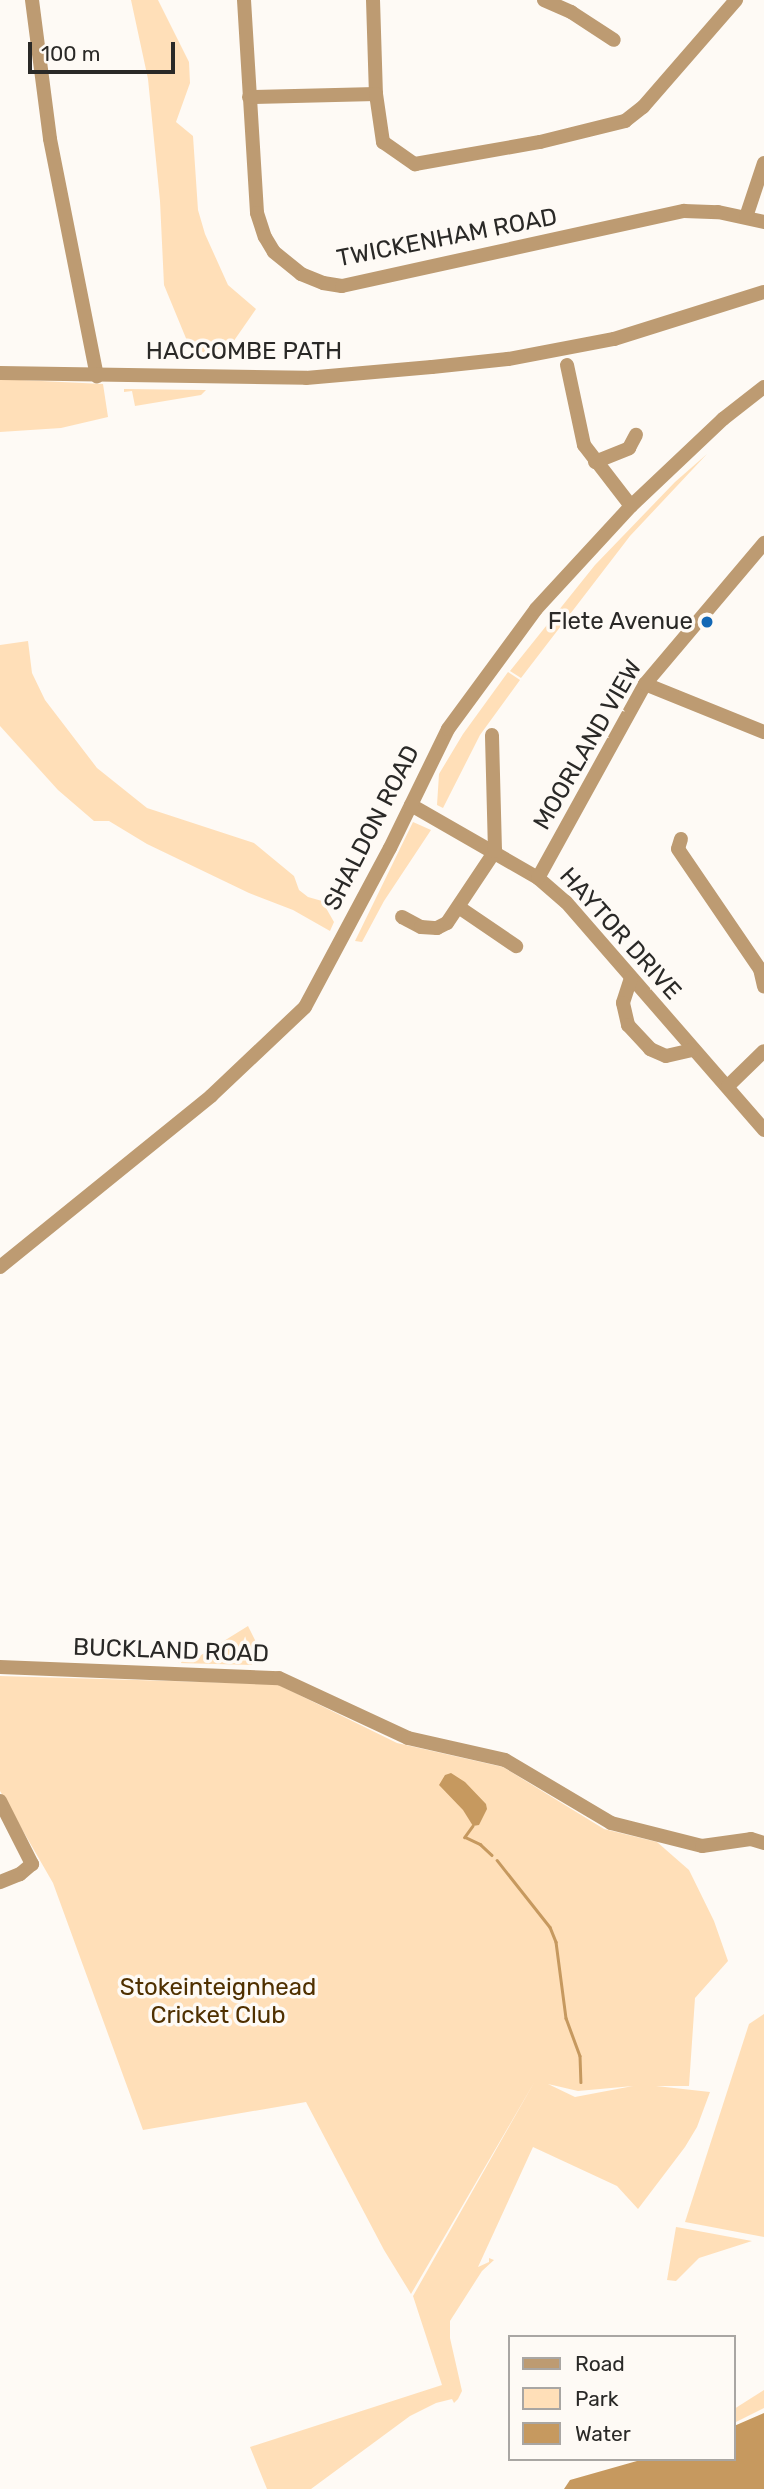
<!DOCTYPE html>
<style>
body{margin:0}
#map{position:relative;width:764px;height:2489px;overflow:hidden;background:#fefaf5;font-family:Rubik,sans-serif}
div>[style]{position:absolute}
.green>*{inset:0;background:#ffdfb8}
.water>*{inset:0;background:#c6995f}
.stream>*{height:2.5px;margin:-1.25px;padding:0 1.25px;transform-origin:1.25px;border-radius:1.25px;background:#c6995f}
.minor>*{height:14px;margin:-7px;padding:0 7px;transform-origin:7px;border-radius:7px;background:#bd9b72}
.dots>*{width:19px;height:19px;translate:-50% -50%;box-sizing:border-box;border:4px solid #fefaf5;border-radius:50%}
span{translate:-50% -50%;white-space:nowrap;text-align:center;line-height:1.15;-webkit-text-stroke:7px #fefaf5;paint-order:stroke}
.street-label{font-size:24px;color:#2a2927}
.poi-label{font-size:24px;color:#2a2927}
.right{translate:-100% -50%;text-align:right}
.park-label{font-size:24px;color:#4f3000}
.legend{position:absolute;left:508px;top:2335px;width:228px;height:126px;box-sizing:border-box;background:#fefaf5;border:2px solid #a9a6a3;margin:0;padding:9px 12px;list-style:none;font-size:21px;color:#2a2927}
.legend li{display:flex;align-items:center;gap:14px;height:35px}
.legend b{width:35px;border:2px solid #a9a6a3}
.scale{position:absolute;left:28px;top:42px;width:147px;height:32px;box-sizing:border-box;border:4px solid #2a2927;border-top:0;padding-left:9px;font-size:21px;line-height:24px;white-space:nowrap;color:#2a2927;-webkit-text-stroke:5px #fefaf5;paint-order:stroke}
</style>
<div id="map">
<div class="green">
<i style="clip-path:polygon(131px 0,158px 0,189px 62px,190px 83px,176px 122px,193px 136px,198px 210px,205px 234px,228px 285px,256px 309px,231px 345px,206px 353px,190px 348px,164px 285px,160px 201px,148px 79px)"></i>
<i style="clip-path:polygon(0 379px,103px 384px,108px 417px,61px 428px,0 432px)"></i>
<i style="clip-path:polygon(124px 389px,205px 390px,206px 390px,201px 395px,135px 406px,132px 391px,124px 392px)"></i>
<i style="clip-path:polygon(707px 454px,630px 536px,521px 678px,510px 671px,595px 565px,675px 482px)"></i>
<i style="clip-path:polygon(28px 641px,32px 673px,45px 700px,97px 768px,147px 808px,254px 843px,294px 876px,299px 890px,308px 897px,322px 901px,334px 922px,330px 931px,293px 910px,249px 893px,147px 844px,109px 821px,94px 821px,58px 790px,0 726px,0 645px)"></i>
<i style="clip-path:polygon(508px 672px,520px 680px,480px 735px,443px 808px,437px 805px,439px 774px,463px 734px)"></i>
<i style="clip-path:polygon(413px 822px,431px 830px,384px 901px,362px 942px,355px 941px)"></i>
<i style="clip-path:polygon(248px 1626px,255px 1640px,252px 1665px,178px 1663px,198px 1657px)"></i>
<i style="clip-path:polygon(evenodd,0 1676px,277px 1684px,397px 1743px,503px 1767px,604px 1829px,657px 1842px,689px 1870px,714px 1921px,728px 1961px,695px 1998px,689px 2086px,656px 2086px,710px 2092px,697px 2127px,685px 2147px,638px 2209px,617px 2186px,533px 2147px,478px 2267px,489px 2262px,489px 2258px,494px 2260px,482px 2271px,450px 2321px,450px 2338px,462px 2391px,458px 2399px,454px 2403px,452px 2399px,436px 2403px,410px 2416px,311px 2489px,267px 2489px,250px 2447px,442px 2385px,413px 2296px,535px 2081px,411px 2294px,384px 2250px,306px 2102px,143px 2130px,53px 1883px,0 1791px,0 1676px,548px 2084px,578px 2091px,633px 2086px,575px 2097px,548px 2084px)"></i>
<i style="clip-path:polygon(764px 2014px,764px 2237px,685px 2222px,749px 2024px)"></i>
<i style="clip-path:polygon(676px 2227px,682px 2228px,752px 2241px,699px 2258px,676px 2281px,667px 2280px)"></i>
<i style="clip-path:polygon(764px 2390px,764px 2408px,734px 2423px,734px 2409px)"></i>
</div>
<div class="water">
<i style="clip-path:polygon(451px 1773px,465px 1782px,486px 1804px,487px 1809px,479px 1825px,473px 1826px,463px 1810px,439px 1785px,445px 1775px)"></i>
<i style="clip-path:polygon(764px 2413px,764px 2489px,564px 2489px,570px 2480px,644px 2459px,734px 2459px,734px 2426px)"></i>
</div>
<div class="stream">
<i style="left:473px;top:1826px;width:14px;rotate:126deg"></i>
<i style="left:465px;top:1837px;width:17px;rotate:25deg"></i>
<i style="left:480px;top:1844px;width:16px;rotate:43deg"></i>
<i style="left:497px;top:1860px;width:85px;rotate:51.7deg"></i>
<i style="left:550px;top:1927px;width:16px;rotate:68deg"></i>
<i style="left:556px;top:1942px;width:77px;rotate:82.5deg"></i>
<i style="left:566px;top:2018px;width:40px;rotate:69.8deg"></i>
<i style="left:580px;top:2056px;width:26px;rotate:88deg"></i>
</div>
<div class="minor">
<i style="left:32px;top:0;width:140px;rotate:82.6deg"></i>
<i style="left:50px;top:139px;width:242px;rotate:78.8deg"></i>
<i style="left:244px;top:0;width:213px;rotate:86.5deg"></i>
<i style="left:257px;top:213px;width:25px;rotate:72deg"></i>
<i style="left:265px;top:237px;width:17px;rotate:59deg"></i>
<i style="left:274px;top:252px;width:35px;rotate:39deg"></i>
<i style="left:301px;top:274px;width:24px;rotate:22deg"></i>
<i style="left:323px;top:283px;width:19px;rotate:9deg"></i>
<i style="left:342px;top:286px;width:350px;rotate:-12.4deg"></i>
<i style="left:684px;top:211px;width:34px;rotate:2deg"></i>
<i style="left:718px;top:212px;width:47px;rotate:12.3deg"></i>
<i style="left:373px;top:0;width:94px;rotate:88.2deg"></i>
<i style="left:544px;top:0;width:30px;rotate:24deg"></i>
<i style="left:571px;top:12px;width:51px;rotate:33.1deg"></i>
<i style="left:249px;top:97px;width:127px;rotate:-1.4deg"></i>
<i style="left:376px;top:94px;width:49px;rotate:81.7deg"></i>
<i style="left:383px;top:142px;width:39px;rotate:35deg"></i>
<i style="left:415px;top:164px;width:127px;rotate:-10deg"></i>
<i style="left:540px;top:142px;width:88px;rotate:-13.9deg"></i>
<i style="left:625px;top:121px;width:23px;rotate:-38deg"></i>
<i style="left:643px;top:107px;width:142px;rotate:-49deg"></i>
<i style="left:746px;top:217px;width:57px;rotate:-71.6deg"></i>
<i style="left:567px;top:365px;width:82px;rotate:78deg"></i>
<i style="left:584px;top:445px;width:77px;rotate:52.4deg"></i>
<i style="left:0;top:373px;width:306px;rotate:0.9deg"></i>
<i style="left:306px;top:378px;width:126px;rotate:-5deg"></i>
<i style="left:432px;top:367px;width:76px;rotate:-6deg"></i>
<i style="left:508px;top:359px;width:108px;rotate:-10.7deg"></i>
<i style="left:614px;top:339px;width:157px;rotate:-17.4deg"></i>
<i style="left:595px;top:462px;width:37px;rotate:-22deg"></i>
<i style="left:629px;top:448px;width:15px;rotate:-62deg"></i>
<i style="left:645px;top:684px;width:128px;rotate:22deg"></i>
<i style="left:411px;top:805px;width:146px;rotate:29.9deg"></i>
<i style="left:538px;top:878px;width:37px;rotate:41deg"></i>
<i style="left:566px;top:902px;width:302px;rotate:49deg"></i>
<i style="left:681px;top:839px;width:10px;rotate:107deg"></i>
<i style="left:678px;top:849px;width:145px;rotate:55.7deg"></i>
<i style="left:760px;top:969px;width:18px;rotate:77deg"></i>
<i style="left:538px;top:878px;width:222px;rotate:-61.1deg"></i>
<i style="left:645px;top:684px;width:185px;rotate:-49.8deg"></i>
<i style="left:460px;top:908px;width:68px;rotate:34.2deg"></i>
<i style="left:402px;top:917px;width:21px;rotate:28deg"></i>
<i style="left:421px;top:927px;width:16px;rotate:4deg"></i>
<i style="left:437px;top:928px;width:11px;rotate:-27deg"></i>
<i style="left:447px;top:923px;width:87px;rotate:-56.3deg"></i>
<i style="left:495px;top:851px;width:116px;rotate:-91.5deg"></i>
<i style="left:631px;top:978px;width:26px;rotate:108deg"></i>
<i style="left:623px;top:1003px;width:23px;rotate:77deg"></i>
<i style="left:628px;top:1025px;width:33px;rotate:47deg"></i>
<i style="left:650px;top:1049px;width:17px;rotate:24deg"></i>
<i style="left:666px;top:1056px;width:28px;rotate:-13deg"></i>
<i style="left:728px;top:1086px;width:50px;rotate:-44.2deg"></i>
<i style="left:0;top:1267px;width:272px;rotate:-39deg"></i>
<i style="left:211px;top:1096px;width:129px;rotate:-43.4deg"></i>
<i style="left:305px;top:1007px;width:180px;rotate:-61.9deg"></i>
<i style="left:390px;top:848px;width:132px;rotate:-64deg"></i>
<i style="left:448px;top:729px;width:149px;rotate:-53.7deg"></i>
<i style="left:536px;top:609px;width:140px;rotate:-47.3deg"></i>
<i style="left:631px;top:506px;width:127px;rotate:-43.4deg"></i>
<i style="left:723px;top:419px;width:52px;rotate:-38deg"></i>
<i style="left:0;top:1667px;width:279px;rotate:2.3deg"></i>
<i style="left:279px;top:1678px;width:142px;rotate:24.9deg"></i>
<i style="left:408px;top:1738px;width:99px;rotate:12.8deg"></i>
<i style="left:505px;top:1760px;width:123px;rotate:30.7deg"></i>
<i style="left:611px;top:1823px;width:94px;rotate:14.2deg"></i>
<i style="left:702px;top:1846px;width:49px;rotate:-8.1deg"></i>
<i style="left:751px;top:1839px;width:14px;rotate:17deg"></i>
<i style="left:0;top:1801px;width:71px;rotate:63.1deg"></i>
<i style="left:32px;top:1864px;width:16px;rotate:140deg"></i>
<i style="left:20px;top:1874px;width:22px;rotate:158deg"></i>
</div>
<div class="dots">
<i style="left:707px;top:622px;background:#1267b5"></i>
</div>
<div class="street-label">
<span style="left:447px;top:238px;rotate:-11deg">TWICKENHAM ROAD</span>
<span style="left:244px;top:352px">HACCOMBE PATH</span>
<span style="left:588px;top:745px;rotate:-60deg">MOORLAND VIEW</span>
<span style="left:372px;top:828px;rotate:-63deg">SHALDON ROAD</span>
<span style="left:620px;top:934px;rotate:48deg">HAYTOR DRIVE</span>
<span style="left:171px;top:1651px;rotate:2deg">BUCKLAND ROAD</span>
</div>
<div class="poi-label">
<span class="right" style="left:693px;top:622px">Flete Avenue</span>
</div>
<div class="park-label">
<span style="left:218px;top:2002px">Stokeinteignhead<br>Cricket Club</span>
</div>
<ul class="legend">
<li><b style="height:9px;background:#bd9b72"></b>Road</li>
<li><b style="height:19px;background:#ffdfb8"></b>Park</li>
<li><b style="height:19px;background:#c6995f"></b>Water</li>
</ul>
<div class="scale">100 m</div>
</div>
